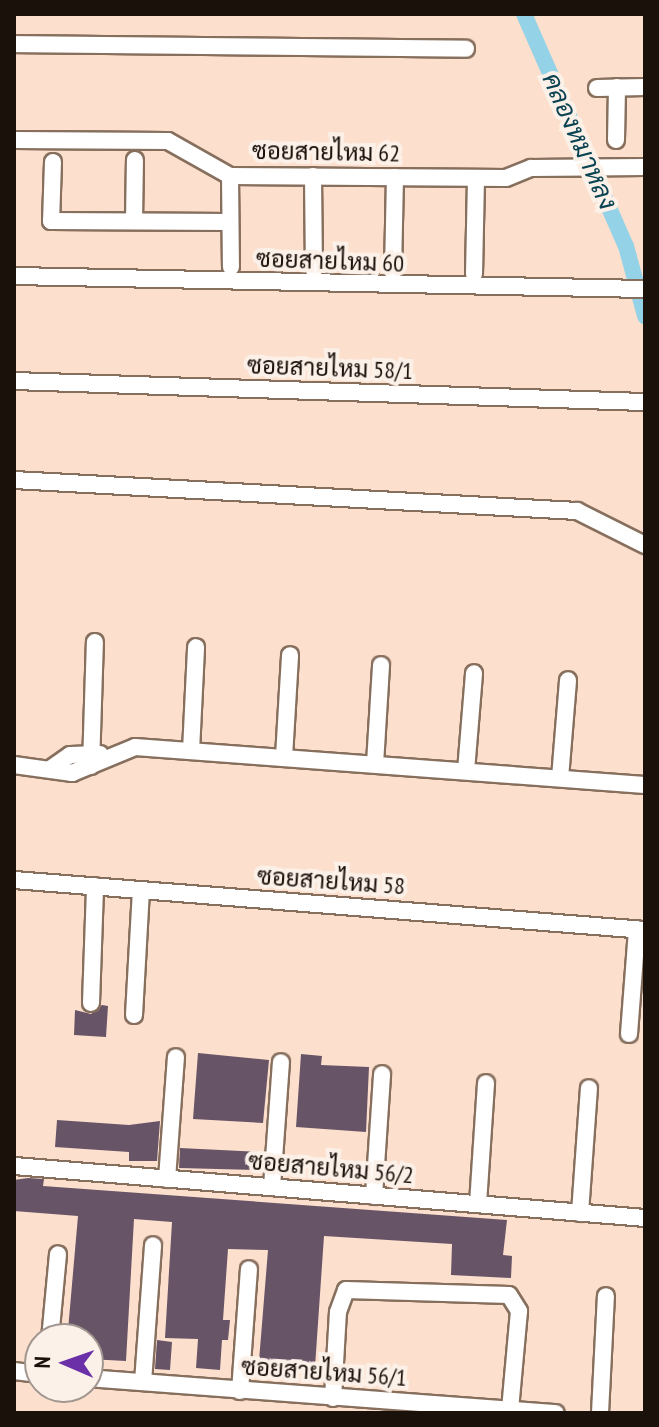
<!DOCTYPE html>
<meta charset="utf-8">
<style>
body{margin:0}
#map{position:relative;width:659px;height:1427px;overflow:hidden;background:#fce0cd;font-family:"PT Sans Narrow",Sarabun,sans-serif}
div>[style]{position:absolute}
.canal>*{height:16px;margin:-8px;padding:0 8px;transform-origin:8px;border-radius:8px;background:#93d2e7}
.building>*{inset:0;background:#685467}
.roads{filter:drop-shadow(2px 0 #876f5e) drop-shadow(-2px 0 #876f5e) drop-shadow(0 2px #876f5e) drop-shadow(0 -2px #876f5e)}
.minor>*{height:16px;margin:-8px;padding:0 8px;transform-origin:8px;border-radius:8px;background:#fff}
span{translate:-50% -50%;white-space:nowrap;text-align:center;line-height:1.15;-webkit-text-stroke:8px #fcf1e9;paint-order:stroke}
.street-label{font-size:24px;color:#1a110a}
.water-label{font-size:26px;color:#0a4352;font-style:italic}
.frame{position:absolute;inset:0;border:16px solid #1a110a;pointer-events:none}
.north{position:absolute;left:24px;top:1323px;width:80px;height:80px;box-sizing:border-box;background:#fcf1e9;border:2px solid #a29790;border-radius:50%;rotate:272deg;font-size:22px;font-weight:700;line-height:32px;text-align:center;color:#1a110a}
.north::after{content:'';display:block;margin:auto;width:28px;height:36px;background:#6b30a7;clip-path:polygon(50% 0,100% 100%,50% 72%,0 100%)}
</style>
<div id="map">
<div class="canal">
<i style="left:524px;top:14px;width:253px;rotate:66.3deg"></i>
<i style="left:626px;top:246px;width:73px;rotate:74.8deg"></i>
</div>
<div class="building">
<i style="clip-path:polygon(102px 1005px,108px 1006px,106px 1037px,74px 1035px,75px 1010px,91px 1014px)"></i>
<i style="clip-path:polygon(198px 1053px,269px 1060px,263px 1123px,193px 1119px)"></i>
<i style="clip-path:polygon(301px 1054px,322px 1056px,321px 1065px,369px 1067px,366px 1132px,296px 1127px)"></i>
<i style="clip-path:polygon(57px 1120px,129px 1125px,160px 1121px,157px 1161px,129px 1161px,129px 1152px,55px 1147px)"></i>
<i style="clip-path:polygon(180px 1148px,261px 1152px,261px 1170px,179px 1168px)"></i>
<i style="clip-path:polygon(28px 1178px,44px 1179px,43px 1186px,507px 1220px,503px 1255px,512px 1256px,511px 1278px,451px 1275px,452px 1244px,324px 1236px,315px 1367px,284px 1365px,283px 1374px,258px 1373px,268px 1250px,228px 1249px,223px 1320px,230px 1320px,228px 1340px,222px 1340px,220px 1370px,196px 1368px,198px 1339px,165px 1338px,172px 1222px,134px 1219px,126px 1361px,88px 1359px,88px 1339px,72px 1339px,68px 1330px,78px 1216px,14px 1211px,14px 1180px)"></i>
<i style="clip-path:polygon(157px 1340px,172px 1342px,170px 1370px,155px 1369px)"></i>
</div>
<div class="roads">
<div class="minor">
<i style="left:14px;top:44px;width:452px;rotate:0.6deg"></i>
<i style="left:597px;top:88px;width:48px;rotate:-1.2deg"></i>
<i style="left:14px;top:140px;width:154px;rotate:0.4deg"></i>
<i style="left:168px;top:141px;width:71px;rotate:29.4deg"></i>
<i style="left:230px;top:176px;width:276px;rotate:0.4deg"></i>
<i style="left:506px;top:178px;width:27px;rotate:-22deg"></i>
<i style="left:531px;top:168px;width:114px;rotate:-0.5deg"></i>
<i style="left:616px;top:140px;width:53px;rotate:-88.9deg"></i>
<i style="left:53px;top:162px;width:59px;rotate:91.9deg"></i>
<i style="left:51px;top:221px;width:179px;rotate:0.3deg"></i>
<i style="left:230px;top:176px;width:91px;rotate:89.4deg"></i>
<i style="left:313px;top:176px;width:94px;rotate:89.4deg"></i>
<i style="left:134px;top:221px;width:61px;rotate:-89.1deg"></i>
<i style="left:393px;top:272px;width:95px;rotate:-88.8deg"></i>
<i style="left:474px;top:274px;width:96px;rotate:-88.8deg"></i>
<i style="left:14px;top:276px;width:631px;rotate:1.18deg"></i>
<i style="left:14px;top:381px;width:631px;rotate:1.91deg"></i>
<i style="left:14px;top:480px;width:564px;rotate:3.15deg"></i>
<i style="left:577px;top:511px;width:76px;rotate:26.6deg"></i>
<i style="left:191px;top:751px;width:104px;rotate:-87.2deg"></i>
<i style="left:284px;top:757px;width:102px;rotate:-86.6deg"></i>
<i style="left:375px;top:764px;width:99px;rotate:-86.5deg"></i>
<i style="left:14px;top:765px;width:59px;rotate:7.9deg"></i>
<i style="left:72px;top:773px;width:68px;rotate:-22.4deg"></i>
<i style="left:135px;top:747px;width:511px;rotate:4.26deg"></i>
<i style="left:91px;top:766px;width:124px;rotate:-88.2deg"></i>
<i style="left:50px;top:769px;width:24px;rotate:-35deg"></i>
<i style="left:70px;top:755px;width:30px;rotate:-2deg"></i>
<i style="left:466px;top:771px;width:98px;rotate:-85.3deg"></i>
<i style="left:560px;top:778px;width:98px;rotate:-85.3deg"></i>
<i style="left:14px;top:880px;width:633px;rotate:4.53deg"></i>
<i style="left:91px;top:1003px;width:117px;rotate:-88deg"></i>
<i style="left:134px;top:1015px;width:125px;rotate:-86.8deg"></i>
<i style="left:629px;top:1034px;width:105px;rotate:-85.6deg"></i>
<i style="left:14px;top:1166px;width:633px;rotate:4.71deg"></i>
<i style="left:167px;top:1179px;width:122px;rotate:-85.8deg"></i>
<i style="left:272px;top:1187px;width:125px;rotate:-85.9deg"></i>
<i style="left:374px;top:1196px;width:122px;rotate:-86.2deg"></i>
<i style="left:478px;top:1204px;width:121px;rotate:-86.2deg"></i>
<i style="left:580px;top:1213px;width:125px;rotate:-85.9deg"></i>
<i style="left:50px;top:1339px;width:85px;rotate:-84.6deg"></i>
<i style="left:14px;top:1371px;width:26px;rotate:7deg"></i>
<i style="left:88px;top:1378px;width:469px;rotate:4.3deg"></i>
<i style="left:143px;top:1382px;width:137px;rotate:-85.8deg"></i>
<i style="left:240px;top:1391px;width:122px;rotate:-85.8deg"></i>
<i style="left:333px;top:1398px;width:86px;rotate:-86.7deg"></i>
<i style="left:338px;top:1312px;width:23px;rotate:-70deg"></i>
<i style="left:346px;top:1290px;width:163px;rotate:1.8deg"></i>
<i style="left:509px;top:1295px;width:19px;rotate:58deg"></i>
<i style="left:519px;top:1311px;width:98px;rotate:95.2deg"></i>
<i style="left:600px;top:1413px;width:117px;rotate:-87.1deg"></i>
</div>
</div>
<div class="street-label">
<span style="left:326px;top:152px;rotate:1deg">ซอยสายไหม 62</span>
<span style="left:330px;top:261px;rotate:2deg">ซอยสายไหม 60</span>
<span style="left:330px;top:368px;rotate:2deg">ซอยสายไหม 58/1</span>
<span style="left:331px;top:881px;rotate:4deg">ซอยสายไหม 58</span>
<span style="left:331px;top:1168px;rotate:5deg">ซอยสายไหม 56/2</span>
<span style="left:324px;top:1372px;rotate:4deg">ซอยสายไหม 56/1</span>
</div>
<div class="water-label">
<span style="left:580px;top:141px;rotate:66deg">คลองหมาหลง</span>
</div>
<div class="frame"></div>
<div class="north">N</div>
</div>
